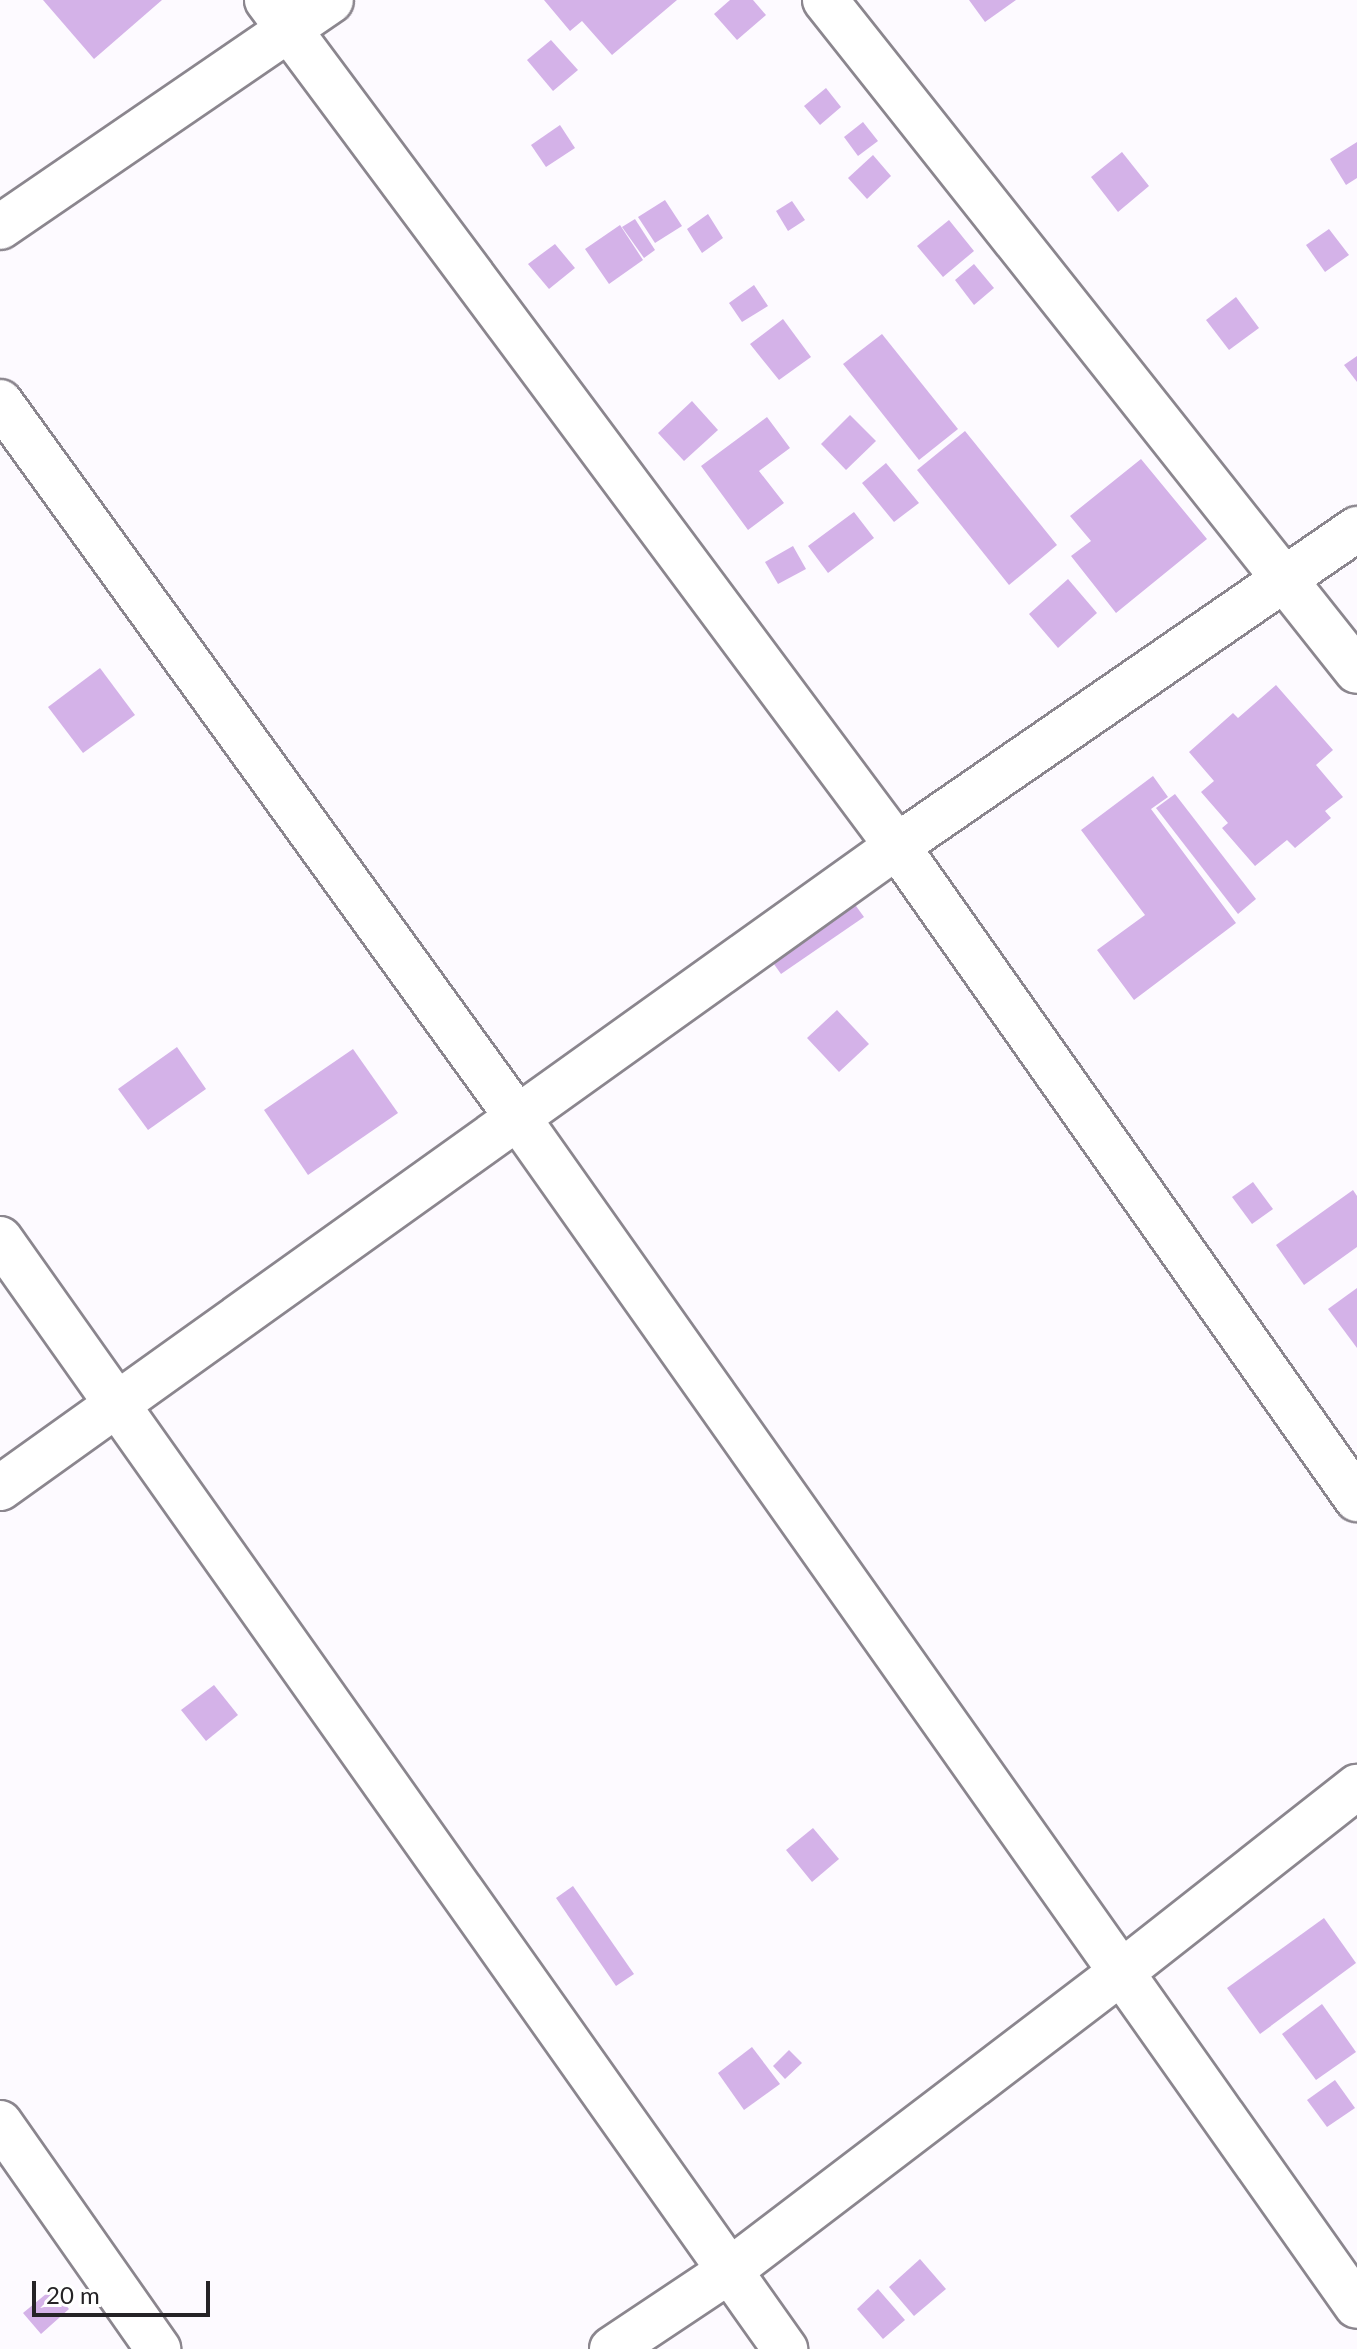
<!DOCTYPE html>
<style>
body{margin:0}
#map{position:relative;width:1357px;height:2349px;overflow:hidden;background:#fdfaff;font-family:Lato,sans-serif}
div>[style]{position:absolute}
.building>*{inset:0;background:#d4b2e8}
.roads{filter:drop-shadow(2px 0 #8b868e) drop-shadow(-2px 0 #8b868e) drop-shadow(0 2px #8b868e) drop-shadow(0 -2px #8b868e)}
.street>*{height:44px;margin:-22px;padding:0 22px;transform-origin:22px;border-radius:22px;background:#fff}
span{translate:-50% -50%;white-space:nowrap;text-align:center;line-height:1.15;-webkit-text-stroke:7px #fff;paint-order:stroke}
.scale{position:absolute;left:32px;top:2281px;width:178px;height:36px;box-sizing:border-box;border:4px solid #252326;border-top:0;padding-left:10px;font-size:24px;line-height:28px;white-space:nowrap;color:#252326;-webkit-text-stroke:6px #fff;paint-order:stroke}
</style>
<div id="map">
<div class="building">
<i style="clip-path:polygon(43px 0,162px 0,94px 59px)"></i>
<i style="clip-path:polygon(544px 0,677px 0,612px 55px,582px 21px,570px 31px)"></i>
<i style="clip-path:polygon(730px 0,753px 0,766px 15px,737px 40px,714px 14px)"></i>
<i style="clip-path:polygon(969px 0,1016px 0,985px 22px)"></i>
<i style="clip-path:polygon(551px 40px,578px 70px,553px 91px,527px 60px)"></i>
<i style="clip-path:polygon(826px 88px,841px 107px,820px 125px,804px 106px)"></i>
<i style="clip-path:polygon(863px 122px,878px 141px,858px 156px,844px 137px)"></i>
<i style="clip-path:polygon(560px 125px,575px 148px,546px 167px,531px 145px)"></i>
<i style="clip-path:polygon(1357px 142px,1357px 178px,1346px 185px,1330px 159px)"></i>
<i style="clip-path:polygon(1122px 152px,1149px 186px,1118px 212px,1091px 177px)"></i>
<i style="clip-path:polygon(873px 155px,891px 176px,867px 199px,848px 178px)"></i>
<i style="clip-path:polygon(665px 200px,682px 226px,655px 243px,638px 217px)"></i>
<i style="clip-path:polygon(792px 201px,805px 220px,788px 231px,776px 211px)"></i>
<i style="clip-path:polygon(708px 214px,723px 238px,702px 253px,687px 229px)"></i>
<i style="clip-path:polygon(635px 219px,655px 250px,644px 258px,622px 227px)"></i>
<i style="clip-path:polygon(949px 220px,974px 251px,943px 277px,917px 246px)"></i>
<i style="clip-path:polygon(620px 225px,643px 260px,609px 284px,585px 249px)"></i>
<i style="clip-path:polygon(1329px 229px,1349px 255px,1325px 272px,1306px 245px)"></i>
<i style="clip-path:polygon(555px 244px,575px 268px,549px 289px,528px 264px)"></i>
<i style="clip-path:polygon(974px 264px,994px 288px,974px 305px,955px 280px)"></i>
<i style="clip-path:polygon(754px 285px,768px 306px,742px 322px,729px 303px)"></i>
<i style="clip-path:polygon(1236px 297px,1259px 328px,1229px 350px,1206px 320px)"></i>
<i style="clip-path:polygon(783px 319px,811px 357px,779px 380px,750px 344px)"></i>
<i style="clip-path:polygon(882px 334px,958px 429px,919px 460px,843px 364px)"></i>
<i style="clip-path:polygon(1357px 356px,1357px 382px,1344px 365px)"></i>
<i style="clip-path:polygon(692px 401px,718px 430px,684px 461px,658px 433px)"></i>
<i style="clip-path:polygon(850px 415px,876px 441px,846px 470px,821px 444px)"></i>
<i style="clip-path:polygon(767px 417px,790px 448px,759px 471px,784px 503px,748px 530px,701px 466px)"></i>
<i style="clip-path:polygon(965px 431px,1057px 545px,1009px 585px,917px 470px)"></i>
<i style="clip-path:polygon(1141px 459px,1207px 539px,1116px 613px,1071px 556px,1091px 541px,1070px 516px)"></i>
<i style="clip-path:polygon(886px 463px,919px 503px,894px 522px,862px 483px)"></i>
<i style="clip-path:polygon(854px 512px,874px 538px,828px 573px,808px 546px)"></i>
<i style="clip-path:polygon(793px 546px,806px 569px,778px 584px,765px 562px)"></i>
<i style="clip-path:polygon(1068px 579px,1097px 613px,1058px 648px,1029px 614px)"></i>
<i style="clip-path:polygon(100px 668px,135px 715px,83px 753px,48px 707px)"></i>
<i style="clip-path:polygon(1276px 685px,1333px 750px,1316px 765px,1343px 797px,1325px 811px,1331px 818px,1295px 848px,1287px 840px,1255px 866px,1222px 828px,1228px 823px,1201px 792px,1214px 781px,1189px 752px,1233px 713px,1238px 718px)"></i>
<i style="clip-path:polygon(1153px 776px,1168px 797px,1151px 809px,1236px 923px,1134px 1000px,1097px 950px,1145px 915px,1081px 830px)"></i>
<i style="clip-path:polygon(1175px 794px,1256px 899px,1238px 914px,1156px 808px)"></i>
<i style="clip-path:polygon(848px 895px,864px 917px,781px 974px,766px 953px)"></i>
<i style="clip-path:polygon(837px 1010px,869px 1044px,839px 1072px,807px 1038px)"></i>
<i style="clip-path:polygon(177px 1047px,206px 1089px,148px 1130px,118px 1089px)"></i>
<i style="clip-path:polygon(353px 1049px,398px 1113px,308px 1175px,264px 1110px)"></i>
<i style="clip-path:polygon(1253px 1182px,1273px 1209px,1252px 1224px,1232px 1197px)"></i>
<i style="clip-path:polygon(1353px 1190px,1357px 1196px,1357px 1247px,1304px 1285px,1276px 1245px)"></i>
<i style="clip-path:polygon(1357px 1288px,1357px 1348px,1328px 1309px)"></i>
<i style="clip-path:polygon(214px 1685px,238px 1715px,206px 1741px,181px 1710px)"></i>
<i style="clip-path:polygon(813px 1828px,839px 1859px,812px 1882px,786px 1850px)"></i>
<i style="clip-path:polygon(573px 1886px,634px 1974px,616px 1986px,556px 1898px)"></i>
<i style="clip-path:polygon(1324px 1918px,1356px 1963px,1260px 2034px,1227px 1988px)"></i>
<i style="clip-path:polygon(1322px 2004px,1356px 2052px,1316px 2080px,1282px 2034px)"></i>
<i style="clip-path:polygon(752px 2047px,780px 2084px,744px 2110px,718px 2073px)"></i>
<i style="clip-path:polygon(789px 2050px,802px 2063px,785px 2079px,773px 2066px)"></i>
<i style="clip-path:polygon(1335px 2080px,1355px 2108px,1327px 2127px,1307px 2100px)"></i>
<i style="clip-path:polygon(920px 2259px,946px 2289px,914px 2316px,889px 2287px)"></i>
<i style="clip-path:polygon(52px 2289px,69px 2309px,41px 2334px,23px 2313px)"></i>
<i style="clip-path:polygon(878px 2289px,905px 2320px,883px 2339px,857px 2309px)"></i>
</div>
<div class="roads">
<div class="street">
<i style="left:267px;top:0;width:1055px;rotate:53.33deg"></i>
<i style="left:897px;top:846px;width:799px;rotate:54.84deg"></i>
<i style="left:825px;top:0;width:856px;rotate:51.59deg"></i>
<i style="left:0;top:227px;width:401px;rotate:-34.4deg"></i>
<i style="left:0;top:402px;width:884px;rotate:54.12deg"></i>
<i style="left:518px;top:1118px;width:1454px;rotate:54.77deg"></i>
<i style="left:0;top:1239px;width:1360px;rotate:54.73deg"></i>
<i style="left:0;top:1488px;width:1103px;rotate:-35.59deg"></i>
<i style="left:897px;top:846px;width:559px;rotate:-34.57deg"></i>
<i style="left:0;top:2123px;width:276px;rotate:55deg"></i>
<i style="left:612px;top:2349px;width:141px;rotate:-33.7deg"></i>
<i style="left:729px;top:2271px;width:495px;rotate:-37.3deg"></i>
<i style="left:1123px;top:1971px;width:298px;rotate:-38.2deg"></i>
</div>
</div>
<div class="scale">20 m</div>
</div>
